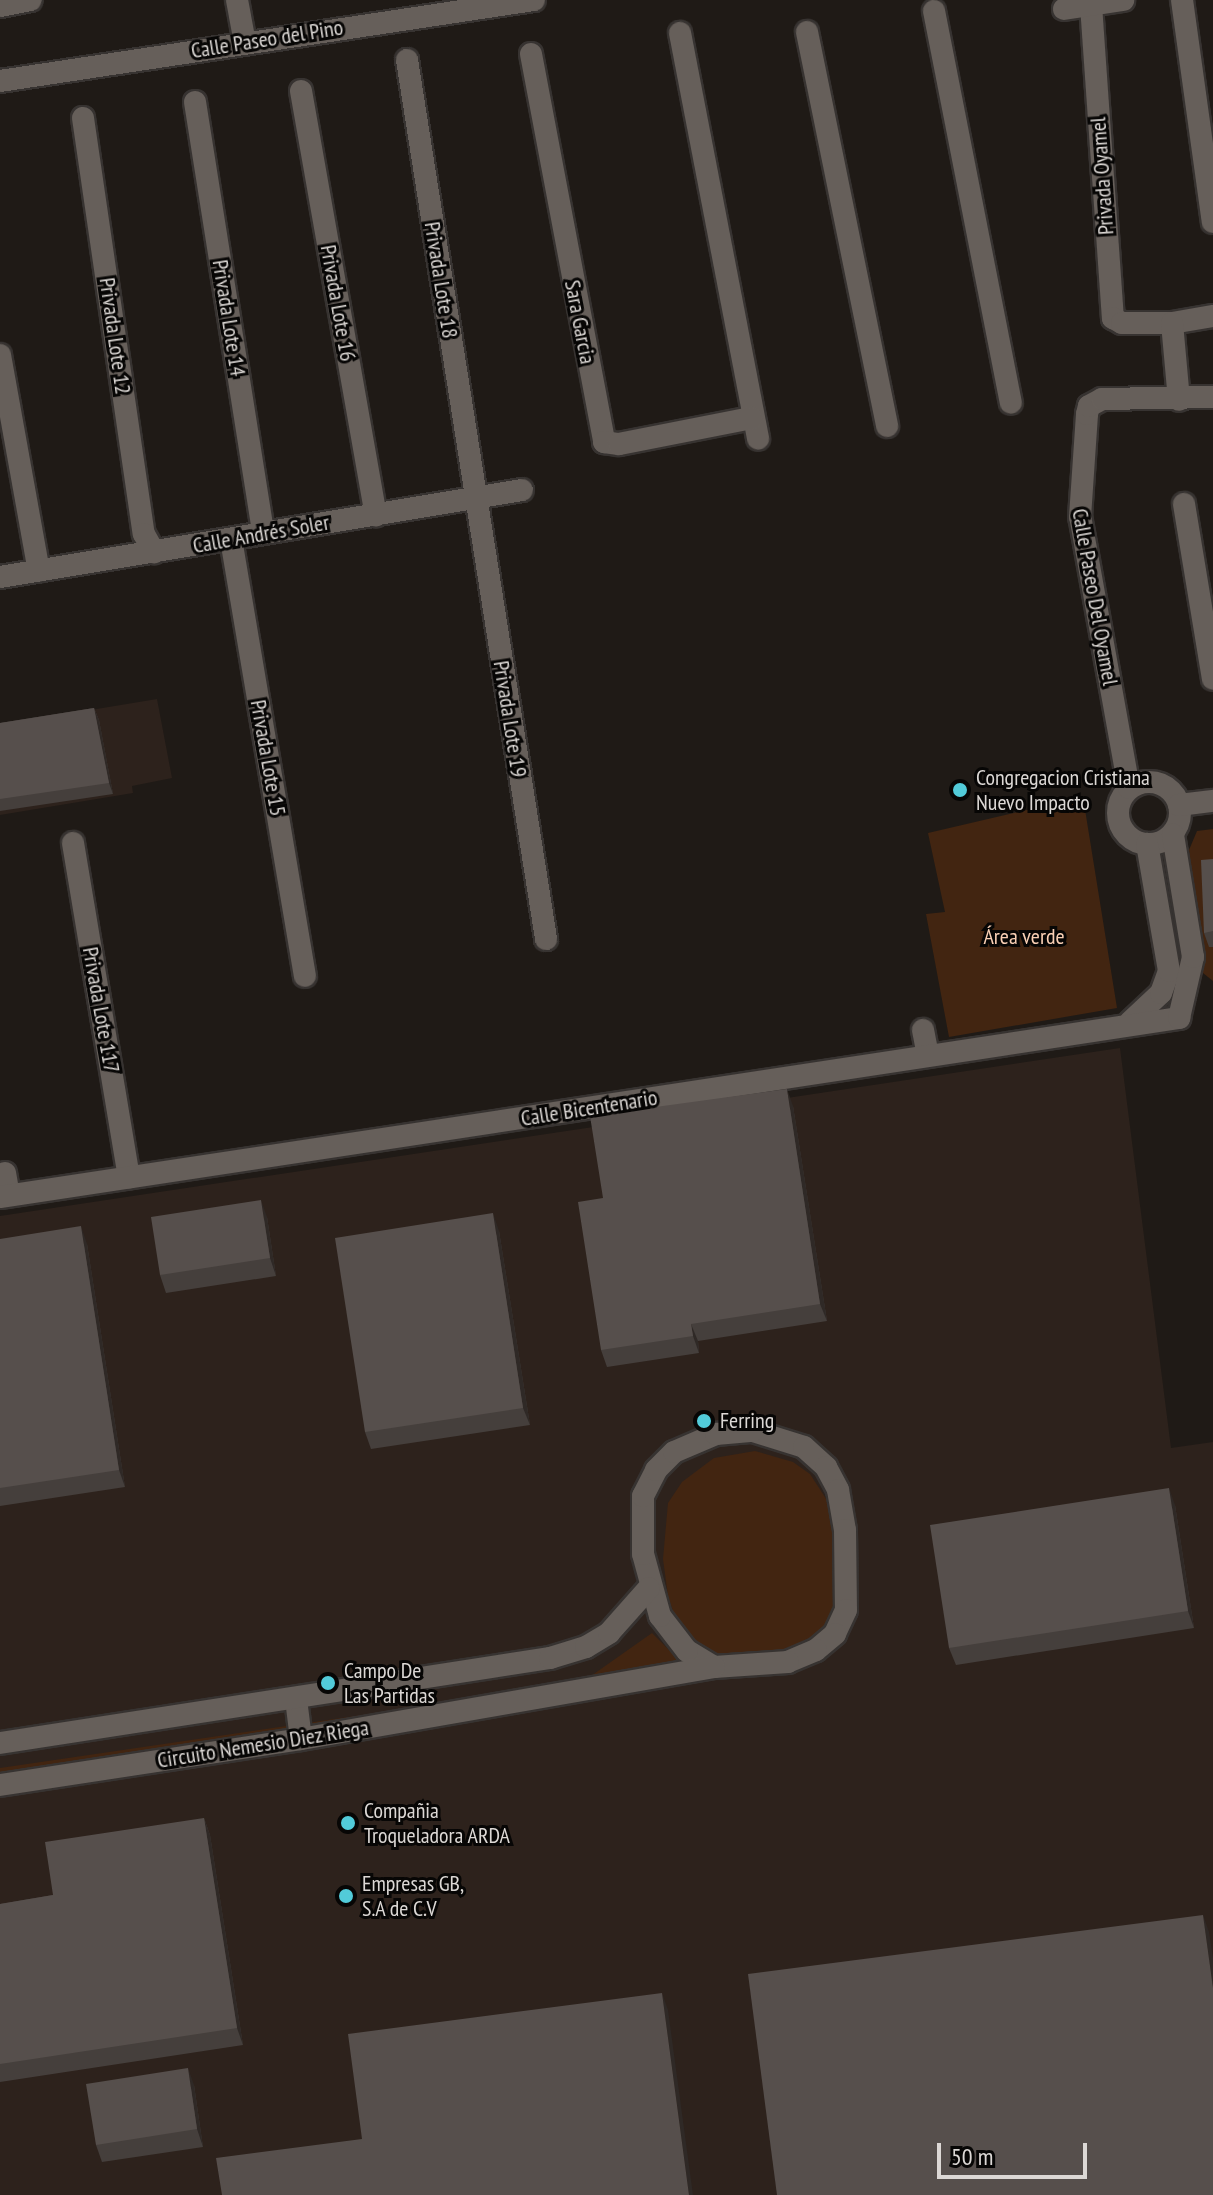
<!DOCTYPE html>
<meta charset="utf-8">
<style>
body{margin:0}
#map{position:relative;width:1213px;height:2195px;overflow:hidden;background:#1f1a16;font-family:"PT Sans Narrow",sans-serif}
div>[style]{position:absolute}
.built>*{inset:0;background:#2d221c}
.green>*{inset:0;background:#422511}
.roads{filter:drop-shadow(2px 0 #373331) drop-shadow(-2px 0 #373331) drop-shadow(0 2px #373331) drop-shadow(0 -2px #373331)}
.minor>*{height:22px;margin:-11px;padding:0 11px;transform-origin:11px;border-radius:11px;background:#665f5a}
.minor>.ring{margin:-11px;padding:0;box-sizing:content-box;background:none;border:22px solid #665f5a;border-radius:50%}
.wall>*{inset:0;background:#453f3c}
.shaded-wall>*{inset:0;background:#2f2926}
.building>*{inset:0;background:#564f4c}
.dots>*{width:22px;height:22px;translate:-50% -50%;box-sizing:border-box;border:4px solid #070605;border-radius:50%}
span{translate:-50% -50%;white-space:nowrap;text-align:center;line-height:1.15;-webkit-text-stroke:6px #070605;paint-order:stroke}
.street-label{font-size:22px;color:#dcd8d5}
.poi-label{font-size:22px;color:#dcd8d5}
.left{translate:0 -50%;text-align:left}
.park-label{font-size:22px;color:#fad0b5}
.scale{position:absolute;left:937px;top:2143px;width:150px;height:36px;box-sizing:border-box;border:4px solid #dcd8d5;border-top:0;padding-left:10px;font-size:24px;line-height:28px;white-space:nowrap;color:#dcd8d5;-webkit-text-stroke:6px #070605;paint-order:stroke}
</style>
<div id="map">
<div class="built">
<i style="clip-path:polygon(157px 699px,172px 778px,132px 786px,133px 793px,0 815px,0 725px)"></i>
<i style="clip-path:polygon(1120px 1048px,1171px 1448px,1213px 1442px,1213px 2195px,0 2195px,0 1216px)"></i>
</div>
<div class="green">
<i style="clip-path:polygon(1083px 797px,1117px 1008px,949px 1037px,926px 914px,945px 912px,928px 833px)"></i>
<i style="clip-path:polygon(1213px 829px,1213px 981px,1203px 973px,1189px 850px,1197px 831px)"></i>
<i style="clip-path:polygon(755px 1451px,793px 1462px,810px 1474px,832px 1508px,838px 1532px,839px 1602px,825px 1631px,798px 1654px,710px 1657px,676px 1620px,668px 1596px,663px 1559px,668px 1503px,682px 1482px,714px 1458px)"></i>
<i style="clip-path:polygon(652px 1633px,687px 1668px,0 1785px,0 1768px,581px 1683px)"></i>
</div>
<div class="roads">
<div class="minor">
<i style="left:237px;top:0;width:44px;rotate:79.5deg"></i>
<i style="left:1182px;top:0;width:224px;rotate:82.1deg"></i>
<i style="left:1091px;top:5px;width:314px;rotate:86deg"></i>
<i style="left:1113px;top:318px;width:10px;rotate:29deg"></i>
<i style="left:1122px;top:323px;width:50px"></i>
<i style="left:1172px;top:323px;width:42px;rotate:-9.7deg"></i>
<i style="left:0;top:6px;width:31px;rotate:-11deg"></i>
<i style="left:1064px;top:9px;width:60px;rotate:-8.7deg"></i>
<i style="left:934px;top:11px;width:399px;rotate:78.9deg"></i>
<i style="left:807px;top:32px;width:402px;rotate:78.5deg"></i>
<i style="left:680px;top:33px;width:413px;rotate:79.1deg"></i>
<i style="left:531px;top:54px;width:395px;rotate:79.3deg"></i>
<i style="left:604px;top:442px;width:15px;rotate:8deg"></i>
<i style="left:619px;top:444px;width:135px;rotate:-11.1deg"></i>
<i style="left:407px;top:60px;width:890px;rotate:81.01deg"></i>
<i style="left:0;top:81px;width:540px;rotate:-8.63deg"></i>
<i style="left:301px;top:91px;width:431px;rotate:80deg"></i>
<i style="left:195px;top:102px;width:436px;rotate:81deg"></i>
<i style="left:83px;top:118px;width:420px;rotate:81.7deg"></i>
<i style="left:144px;top:534px;width:21px;rotate:61deg"></i>
<i style="left:1172px;top:323px;width:77px;rotate:84.8deg"></i>
<i style="left:0;top:355px;width:219px;rotate:79.8deg"></i>
<i style="left:1184px;top:504px;width:177px;rotate:80.6deg"></i>
<i style="left:231px;top:539px;width:443px;rotate:80.4deg"></i>
<i style="left:0;top:577px;width:529px;rotate:-9.46deg"></i>
<i class="ring" style="left:1118px;top:782px;width:40px;height:40px"></i>
<i style="left:1129px;top:788px;width:275px;rotate:-100.2deg"></i>
<i style="left:1080px;top:517px;width:103px;rotate:-86.1deg"></i>
<i style="left:1087px;top:414px;width:8px;rotate:-76deg"></i>
<i style="left:1089px;top:406px;width:15px;rotate:-28deg"></i>
<i style="left:1102px;top:399px;width:111px;rotate:-1deg"></i>
<i style="left:1179px;top:805px;width:34px;rotate:-7deg"></i>
<i style="left:73px;top:843px;width:339px;rotate:80.5deg"></i>
<i style="left:1130px;top:1022px;width:42px;rotate:-43.1deg"></i>
<i style="left:1161px;top:993px;width:23px;rotate:-70deg"></i>
<i style="left:1169px;top:971px;width:129px;rotate:-99.8deg"></i>
<i style="left:923px;top:1030px;width:25px;rotate:79deg"></i>
<i style="left:5px;top:1173px;width:22px;rotate:80deg"></i>
<i style="left:0;top:1197px;width:1193px;rotate:-8.63deg"></i>
<i style="left:1179px;top:1018px;width:63px;rotate:-77.1deg"></i>
<i style="left:1193px;top:957px;width:124px;rotate:-99.3deg"></i>
<i style="left:753px;top:1431px;width:53px;rotate:17.4deg"></i>
<i style="left:804px;top:1447px;width:30px;rotate:42deg"></i>
<i style="left:826px;top:1467px;width:26px;rotate:62deg"></i>
<i style="left:838px;top:1490px;width:41px;rotate:80.1deg"></i>
<i style="left:845px;top:1530px;width:80px;rotate:89.3deg"></i>
<i style="left:846px;top:1610px;width:26px;rotate:115deg"></i>
<i style="left:835px;top:1634px;width:25px;rotate:140deg"></i>
<i style="left:816px;top:1650px;width:30px;rotate:157deg"></i>
<i style="left:788px;top:1662px;width:74px;rotate:176.1deg"></i>
<i style="left:714px;top:1667px;width:31px;rotate:-149deg"></i>
<i style="left:687px;top:1651px;width:44px;rotate:-127.6deg"></i>
<i style="left:660px;top:1616px;width:64px;rotate:-105.3deg"></i>
<i style="left:643px;top:1554px;width:58px;rotate:-90deg"></i>
<i style="left:643px;top:1496px;width:29px;rotate:-63deg"></i>
<i style="left:656px;top:1470px;width:25px;rotate:-45deg"></i>
<i style="left:674px;top:1452px;width:46px;rotate:-23.2deg"></i>
<i style="left:716px;top:1434px;width:37px;rotate:-5deg"></i>
<i style="left:296px;top:1699px;width:40px;rotate:82.9deg"></i>
<i style="left:0;top:1743px;width:557px;rotate:-8.79deg"></i>
<i style="left:550px;top:1658px;width:38px;rotate:-17deg"></i>
<i style="left:586px;top:1647px;width:27px;rotate:-31deg"></i>
<i style="left:609px;top:1633px;width:60px;rotate:-48.4deg"></i>
<i style="left:0;top:1785px;width:304px;rotate:-8.7deg"></i>
<i style="left:301px;top:1739px;width:419px;rotate:-9.9deg"></i>
</div>
</div>
<div class="wall">
<i style="clip-path:polygon(94px 708px,99px 720px,113px 794px,0 811px,0 723px)"></i>
<i style="clip-path:polygon(1213px 859px,1213px 947px,1209px 947px,1204px 933px)"></i>
<i style="clip-path:polygon(793px 1106px,827px 1321px,698px 1341px,699px 1353px,607px 1367px,601px 1350px,603px 1198px)"></i>
<i style="clip-path:polygon(267px 1217px,276px 1276px,166px 1293px,160px 1275px)"></i>
<i style="clip-path:polygon(499px 1231px,530px 1425px,371px 1449px,365px 1432px)"></i>
<i style="clip-path:polygon(0 1239px,87px 1244px,125px 1487px,0 1506px)"></i>
<i style="clip-path:polygon(1175px 1505px,1194px 1628px,956px 1665px,949px 1648px)"></i>
<i style="clip-path:polygon(204px 1818px,210px 1835px,243px 2045px,0 2082px,0 1904px,53px 1895px)"></i>
<i style="clip-path:polygon(194px 2085px,203px 2147px,102px 2162px,96px 2145px)"></i>
</div>
<div class="shaded-wall">
<i style="clip-path:polygon(94px 708px,99px 720px,113px 794px,109px 783px)"></i>
<i style="clip-path:polygon(787px 1089px,793px 1106px,827px 1321px,820px 1304px)"></i>
<i style="clip-path:polygon(261px 1200px,267px 1217px,276px 1276px,270px 1258px)"></i>
<i style="clip-path:polygon(493px 1213px,499px 1231px,530px 1425px,523px 1408px)"></i>
<i style="clip-path:polygon(81px 1226px,87px 1244px,125px 1487px,119px 1470px)"></i>
<i style="clip-path:polygon(691px 1324px,698px 1341px,699px 1353px,693px 1336px)"></i>
<i style="clip-path:polygon(1169px 1488px,1175px 1505px,1194px 1628px,1188px 1611px)"></i>
<i style="clip-path:polygon(204px 1818px,210px 1835px,243px 2045px,237px 2028px)"></i>
<i style="clip-path:polygon(1203px 1915px,1209px 1932px,1213px 1958px,1213px 1988px)"></i>
<i style="clip-path:polygon(662px 1993px,668px 2010px,693px 2195px,689px 2195px)"></i>
<i style="clip-path:polygon(188px 2068px,194px 2085px,203px 2147px,197px 2129px)"></i>
</div>
<div class="building">
<i style="clip-path:polygon(94px 708px,109px 783px,0 799px,0 723px)"></i>
<i style="clip-path:polygon(1213px 859px,1213px 931px,1204px 933px,1201px 860px)"></i>
<i style="clip-path:polygon(787px 1089px,820px 1304px,691px 1324px,693px 1336px,601px 1350px,578px 1202px,603px 1198px,590px 1116px)"></i>
<i style="clip-path:polygon(261px 1200px,270px 1258px,160px 1275px,151px 1217px)"></i>
<i style="clip-path:polygon(493px 1213px,523px 1408px,365px 1432px,335px 1238px)"></i>
<i style="clip-path:polygon(81px 1226px,119px 1470px,0 1488px,0 1239px)"></i>
<i style="clip-path:polygon(1169px 1488px,1188px 1611px,949px 1648px,930px 1525px)"></i>
<i style="clip-path:polygon(204px 1818px,237px 2028px,0 2064px,0 1904px,53px 1895px,45px 1842px)"></i>
<i style="clip-path:polygon(1203px 1915px,1213px 1988px,1213px 2195px,777px 2195px,748px 1974px)"></i>
<i style="clip-path:polygon(662px 1993px,689px 2195px,222px 2195px,216px 2158px,362px 2139px,348px 2034px)"></i>
<i style="clip-path:polygon(188px 2068px,197px 2129px,96px 2145px,86px 2084px)"></i>
</div>
<div class="dots">
<i style="left:960px;top:790px;background:#52cbd9"></i>
<i style="left:704px;top:1421px;background:#52cbd9"></i>
<i style="left:328px;top:1683px;background:#52cbd9"></i>
<i style="left:348px;top:1823px;background:#52cbd9"></i>
<i style="left:346px;top:1896px;background:#52cbd9"></i>
</div>
<div class="street-label">
<span style="left:267px;top:39px;rotate:-9deg">Calle Paseo del Pino</span>
<span style="left:1102px;top:176px;rotate:-94deg">Privada Oyamel</span>
<span style="left:441px;top:280px;rotate:81deg">Privada Lote 18</span>
<span style="left:338px;top:303px;rotate:80deg">Privada Lote 16</span>
<span style="left:229px;top:318px;rotate:81deg">Privada Lote 14</span>
<span style="left:580px;top:322px;rotate:79deg">Sara Garcia</span>
<span style="left:115px;top:336px;rotate:82deg">Privada Lote 12</span>
<span style="left:261px;top:534px;rotate:-10deg">Calle Andrés Soler</span>
<span style="left:1095px;top:597px;rotate:80deg">Calle Paseo Del Oyamel</span>
<span style="left:510px;top:719px;rotate:81deg">Privada Lote 19</span>
<span style="left:268px;top:758px;rotate:80deg">Privada Lote 15</span>
<span style="left:101px;top:1010px;rotate:80deg">Privada Lote 117</span>
<span style="left:589px;top:1108px;rotate:-9deg">Calle Bicentenario</span>
<span style="left:263px;top:1744px;rotate:-9deg">Circuito Nemesio Diez Riega</span>
</div>
<div class="poi-label">
<span class="left" style="left:976px;top:790px">Congregacion Cristiana<br>Nuevo Impacto</span>
<span class="left" style="left:720px;top:1421px">Ferring</span>
<span class="left" style="left:344px;top:1683px">Campo De<br>Las Partidas</span>
<span class="left" style="left:364px;top:1823px">Compañia<br>Troqueladora ARDA</span>
<span class="left" style="left:362px;top:1896px">Empresas GB,<br>S.A de C.V</span>
</div>
<div class="park-label">
<span style="left:1024px;top:937px">Área verde</span>
</div>
<div class="scale">50 m</div>
</div>
